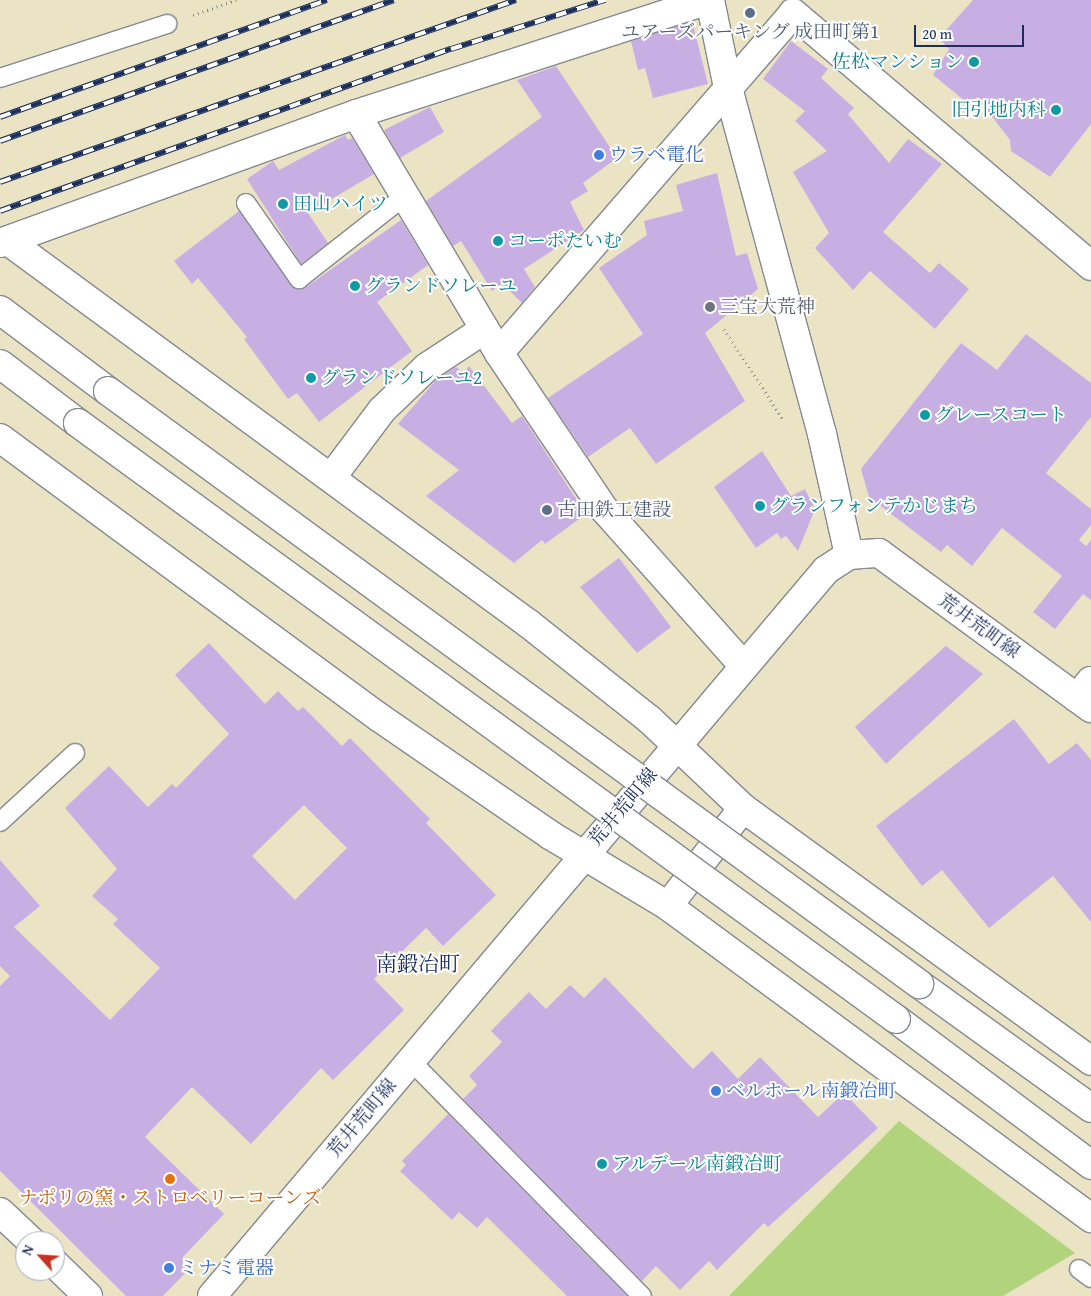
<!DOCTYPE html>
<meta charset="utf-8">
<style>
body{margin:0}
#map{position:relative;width:1091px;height:1296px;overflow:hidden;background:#ebe4c4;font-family:"Gentium Book Plus","Noto Serif JP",serif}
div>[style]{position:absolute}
.green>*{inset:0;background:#b1d37c}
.building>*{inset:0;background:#c8afe3}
.path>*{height:3px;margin-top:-1.5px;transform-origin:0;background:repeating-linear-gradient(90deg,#838a91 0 1px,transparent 0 5px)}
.roads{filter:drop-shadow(1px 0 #838a91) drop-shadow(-1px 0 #838a91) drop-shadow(0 1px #838a91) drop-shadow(0 -1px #838a91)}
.service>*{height:18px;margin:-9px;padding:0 9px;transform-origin:9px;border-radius:9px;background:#fff}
.minor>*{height:28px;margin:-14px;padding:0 14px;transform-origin:14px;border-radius:14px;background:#fff}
.tertiary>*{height:28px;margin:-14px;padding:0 14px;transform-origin:14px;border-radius:14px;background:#fff}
.secondary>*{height:28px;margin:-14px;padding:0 14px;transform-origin:14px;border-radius:14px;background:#fff}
.rail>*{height:5.5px;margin-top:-2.75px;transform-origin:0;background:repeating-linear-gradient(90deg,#fff 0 11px,#1b2f5e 0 22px);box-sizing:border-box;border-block:1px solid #1b2f5e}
.bridges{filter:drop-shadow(1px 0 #838a91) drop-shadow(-1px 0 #838a91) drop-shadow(0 1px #838a91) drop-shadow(0 -1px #838a91)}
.tertiary-bridge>*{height:28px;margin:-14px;padding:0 14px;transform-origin:14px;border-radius:14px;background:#fff}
.dots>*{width:14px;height:14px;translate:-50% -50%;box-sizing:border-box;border:2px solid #fff;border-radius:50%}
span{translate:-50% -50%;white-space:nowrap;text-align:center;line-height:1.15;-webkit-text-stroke:4px #fff;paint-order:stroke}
.service-label{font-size:19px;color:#4e5e75}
.left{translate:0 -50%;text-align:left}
.culture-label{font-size:19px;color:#0d838f}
.right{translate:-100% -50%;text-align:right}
.shop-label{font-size:19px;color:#366cbe}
.worship-label{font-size:19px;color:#5b616d}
.street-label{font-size:19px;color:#1b2f5e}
.food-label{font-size:19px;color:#c56008}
.quarter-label{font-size:21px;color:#1b2f5e}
.north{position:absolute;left:15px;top:1231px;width:50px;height:50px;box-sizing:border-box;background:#fff;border:1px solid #a4acbf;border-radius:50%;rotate:296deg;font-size:14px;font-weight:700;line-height:20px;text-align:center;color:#1b2f5e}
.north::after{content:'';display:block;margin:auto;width:18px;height:22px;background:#c8321e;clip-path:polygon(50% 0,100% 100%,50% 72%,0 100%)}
.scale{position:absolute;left:914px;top:25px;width:110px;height:22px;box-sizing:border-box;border:2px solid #1b2f5e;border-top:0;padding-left:6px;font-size:15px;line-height:18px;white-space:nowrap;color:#1b2f5e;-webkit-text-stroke:4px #fff;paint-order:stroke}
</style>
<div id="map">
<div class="green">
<i style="clip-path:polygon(899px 1121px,1075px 1253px,1003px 1296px,729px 1296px)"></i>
</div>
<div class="building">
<i style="clip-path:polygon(973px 0,1091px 0,1091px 124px,1050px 177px,1011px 151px,1010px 140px,977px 97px,970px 105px,933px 75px,949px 49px,939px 38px)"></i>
<i style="clip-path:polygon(692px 21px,708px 84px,653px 98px,645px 68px,638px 70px,631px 41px)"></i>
<i style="clip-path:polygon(791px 41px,828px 69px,821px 78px,854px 108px,848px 114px,889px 163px,908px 139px,942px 164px,883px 232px,930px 273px,939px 263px,969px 289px,935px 329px,870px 271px,853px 290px,815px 248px,829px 233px,793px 172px,827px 151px,795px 121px,805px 111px,763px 79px)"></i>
<i style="clip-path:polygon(556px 66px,617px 158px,583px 183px,588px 191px,570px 202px,584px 230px,524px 269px,535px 287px,522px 303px,502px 283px,492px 291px,461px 241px,453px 246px,426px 201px,542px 117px,517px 80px)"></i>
<i style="clip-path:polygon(430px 107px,444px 132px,400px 158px,384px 130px)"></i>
<i style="clip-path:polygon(345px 135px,348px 140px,352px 138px,374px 174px,308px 213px,328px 243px,301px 264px,247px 179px,273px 161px,279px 170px)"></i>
<i style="clip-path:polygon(717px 173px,736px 256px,747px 253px,758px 289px,705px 333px,745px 401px,656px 464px,630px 428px,588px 457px,548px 398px,643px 334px,599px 268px,647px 235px,644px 221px,683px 211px,676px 185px)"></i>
<i style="clip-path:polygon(239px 211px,295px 289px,306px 287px,401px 220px,428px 265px,377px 302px,412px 351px,319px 422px,297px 393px,288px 399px,244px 339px,247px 337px,198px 278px,192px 284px,174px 261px)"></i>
<i style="clip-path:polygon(1026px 334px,1091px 383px,1091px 417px,1046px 473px,1091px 509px,1091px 525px,1079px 540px,1086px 546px,1091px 540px,1091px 600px,1083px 594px,1055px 629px,1033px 612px,1062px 576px,1002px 528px,972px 566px,947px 545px,941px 552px,869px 497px,861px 469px,961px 343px,997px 370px)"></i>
<i style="clip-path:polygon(469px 366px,512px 423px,522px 416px,586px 514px,545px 544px,542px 540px,514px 563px,426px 496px,459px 470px,398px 424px,437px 379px,456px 367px,464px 373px)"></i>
<i style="clip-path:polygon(762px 451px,791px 496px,805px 489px,815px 509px,798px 551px,786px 536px,781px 539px,777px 533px,756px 548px,714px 487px)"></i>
<i style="clip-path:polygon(619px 558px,671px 627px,637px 653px,580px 587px)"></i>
<i style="clip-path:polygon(evenodd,209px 643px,265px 704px,278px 691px,298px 711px,303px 707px,342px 746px,350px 738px,430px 819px,426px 823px,496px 895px,443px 946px,426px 928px,374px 979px,404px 1010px,333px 1080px,321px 1068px,251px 1144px,192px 1087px,145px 1137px,224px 1214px,182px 1258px,191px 1267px,163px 1296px,126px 1296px,0 1171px,0 986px,10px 976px,0 966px,0 860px,40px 906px,14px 927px,110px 1020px,160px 968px,113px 924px,118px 919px,92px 896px,117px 869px,65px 808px,109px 766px,148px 807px,172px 784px,176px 788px,229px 734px,175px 675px,209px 643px,304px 805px,347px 848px,295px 900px,252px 856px,304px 805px)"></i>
<i style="clip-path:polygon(946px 646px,983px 674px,886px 764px,855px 727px)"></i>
<i style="clip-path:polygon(1014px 719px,1049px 764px,1077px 743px,1091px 760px,1091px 922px,1053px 876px,989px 928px,942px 870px,922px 886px,876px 826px)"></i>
<i style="clip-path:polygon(605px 977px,693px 1069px,712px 1051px,738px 1079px,760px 1057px,818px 1117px,844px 1093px,878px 1128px,768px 1227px,764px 1223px,717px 1270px,709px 1261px,680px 1290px,656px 1266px,642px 1281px,463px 1099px,477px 1085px,469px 1076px,502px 1042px,491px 1031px,529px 992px,546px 1009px,570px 985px,584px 998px)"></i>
<i style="clip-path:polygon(448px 1114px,627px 1296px,567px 1296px,487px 1217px,477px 1228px,459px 1212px,452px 1220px,400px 1171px,406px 1165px,402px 1161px)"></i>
</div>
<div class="path">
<i style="left:193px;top:15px;width:46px;rotate:-19.2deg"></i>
<i style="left:724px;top:329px;width:108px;rotate:56.8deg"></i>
</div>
<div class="roads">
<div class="service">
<i style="left:0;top:78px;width:176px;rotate:-17.9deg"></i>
<i style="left:246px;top:203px;width:93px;rotate:55.1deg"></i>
<i style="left:299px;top:279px;width:135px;rotate:-38.1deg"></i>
<i style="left:0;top:822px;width:102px;rotate:-42.6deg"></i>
<i style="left:410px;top:1060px;width:331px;rotate:45.5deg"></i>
<i style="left:1079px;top:1269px;width:15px;rotate:37deg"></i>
</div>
<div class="minor">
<i style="left:356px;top:114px;width:279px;rotate:59.1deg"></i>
<i style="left:499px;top:353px;width:187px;rotate:56.1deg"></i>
<i style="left:603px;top:508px;width:212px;rotate:48.3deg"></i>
<i style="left:0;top:243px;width:379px;rotate:-19.9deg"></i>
<i style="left:356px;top:114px;width:370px;rotate:-17.9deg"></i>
<i style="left:499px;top:353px;width:449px;rotate:-49.1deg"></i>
<i style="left:793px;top:13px;width:391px;rotate:40.3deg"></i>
<i style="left:331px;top:478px;width:85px;rotate:-53.1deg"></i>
<i style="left:382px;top:410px;width:62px;rotate:-43.7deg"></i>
<i style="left:427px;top:367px;width:69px;rotate:-33.2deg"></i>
<i style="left:0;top:1212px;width:42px;rotate:43.1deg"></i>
<i style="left:55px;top:1264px;width:46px;rotate:44.1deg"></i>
</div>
<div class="tertiary">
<i style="left:710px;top:0;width:90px;rotate:78.4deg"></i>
<i style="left:728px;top:88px;width:359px;rotate:74.8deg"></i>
<i style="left:822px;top:434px;width:124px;rotate:77.4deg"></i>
<i style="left:8px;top:241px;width:647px;rotate:36.32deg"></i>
<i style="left:529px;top:624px;width:154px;rotate:38.4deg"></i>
<i style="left:650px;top:720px;width:128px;rotate:43.4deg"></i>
<i style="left:743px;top:808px;width:430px;rotate:36deg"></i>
<i style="left:0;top:310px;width:135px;rotate:36.9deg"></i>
<i style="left:0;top:364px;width:98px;rotate:37.1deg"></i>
<i style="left:0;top:438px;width:472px;rotate:36.4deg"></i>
<i style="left:380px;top:718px;width:206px;rotate:34.5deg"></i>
<i style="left:550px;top:835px;width:138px;rotate:31deg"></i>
<i style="left:668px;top:906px;width:526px;rotate:36.41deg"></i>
<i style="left:1077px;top:698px;width:17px;rotate:36deg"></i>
<i style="left:668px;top:906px;width:123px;rotate:-52.6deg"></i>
<i style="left:919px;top:984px;width:212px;rotate:35.8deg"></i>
<i style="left:896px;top:1019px;width:244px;rotate:36.8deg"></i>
</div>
<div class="secondary">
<i style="left:212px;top:1296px;width:951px;rotate:-49.78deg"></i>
<i style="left:826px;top:570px;width:27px;rotate:-33deg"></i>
<i style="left:849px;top:555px;width:30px;rotate:-4deg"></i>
<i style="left:879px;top:553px;width:245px;rotate:36.2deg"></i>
<i style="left:1077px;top:698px;width:22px;rotate:-51deg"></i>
</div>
</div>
<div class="rail">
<i style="left:0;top:117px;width:347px;rotate:-19.7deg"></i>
<i style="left:0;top:141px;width:418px;rotate:-19.7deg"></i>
<i style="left:0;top:182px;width:547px;rotate:-19.43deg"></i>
<i style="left:0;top:211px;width:479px;rotate:-19.8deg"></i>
<i style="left:451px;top:49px;width:162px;rotate:-17.7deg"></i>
</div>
<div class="bridges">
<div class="tertiary-bridge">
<i style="left:108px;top:391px;width:1005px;rotate:36.17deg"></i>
<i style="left:78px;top:423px;width:1012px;rotate:36.08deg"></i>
</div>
</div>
<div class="dots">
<i style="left:750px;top:13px;background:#5c6f8a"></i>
<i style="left:974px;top:62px;background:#0f9aa8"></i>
<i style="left:1056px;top:110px;background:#0f9aa8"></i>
<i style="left:599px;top:155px;background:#3f7fe0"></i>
<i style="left:283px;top:204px;background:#0f9aa8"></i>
<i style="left:498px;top:241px;background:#0f9aa8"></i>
<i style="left:355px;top:286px;background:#0f9aa8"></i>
<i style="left:710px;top:307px;background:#6b7280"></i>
<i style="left:311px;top:378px;background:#0f9aa8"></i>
<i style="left:925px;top:415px;background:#0f9aa8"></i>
<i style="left:760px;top:506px;background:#0f9aa8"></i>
<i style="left:547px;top:510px;background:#5c6f8a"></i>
<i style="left:716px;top:1091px;background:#3f7fe0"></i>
<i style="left:602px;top:1164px;background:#0f9aa8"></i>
<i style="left:170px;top:1179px;background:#e8710a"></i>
<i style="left:169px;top:1268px;background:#3f7fe0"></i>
</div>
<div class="service-label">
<span style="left:750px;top:32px">ユアーズパーキング 成田町第1</span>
<span class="left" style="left:557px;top:510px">古田鉄工建設</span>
</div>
<div class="culture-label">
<span class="right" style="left:964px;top:62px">佐松マンション</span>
<span class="right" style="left:1046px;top:110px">旧引地内科</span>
<span class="left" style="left:293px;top:204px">田山ハイツ</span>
<span class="left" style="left:508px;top:241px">コーポたいむ</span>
<span class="left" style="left:365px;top:286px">グランドソレーユ</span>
<span class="left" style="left:321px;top:378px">グランドソレーユ2</span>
<span class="left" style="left:935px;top:415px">グレースコート</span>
<span class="left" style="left:770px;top:506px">グランフォンテかじまち</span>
<span class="left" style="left:612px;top:1164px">アルデール南鍛冶町</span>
</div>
<div class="shop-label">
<span class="left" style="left:609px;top:155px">ウラベ電化</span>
<span class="left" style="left:726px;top:1091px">ベルホール南鍛冶町</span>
<span class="left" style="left:179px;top:1268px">ミナミ電器</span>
</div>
<div class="worship-label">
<span class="left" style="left:720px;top:307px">三宝大荒神</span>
</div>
<div class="street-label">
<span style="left:979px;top:626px;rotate:36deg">荒井荒町線</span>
<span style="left:623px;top:807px;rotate:-50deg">荒井荒町線</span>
<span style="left:362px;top:1118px;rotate:-50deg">荒井荒町線</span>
</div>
<div class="food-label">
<span style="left:170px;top:1198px">ナポリの窯・ストロベリーコーンズ</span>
</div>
<div class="quarter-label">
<span style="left:418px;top:964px">南鍛冶町</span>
</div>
<div class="north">N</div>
<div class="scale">20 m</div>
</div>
